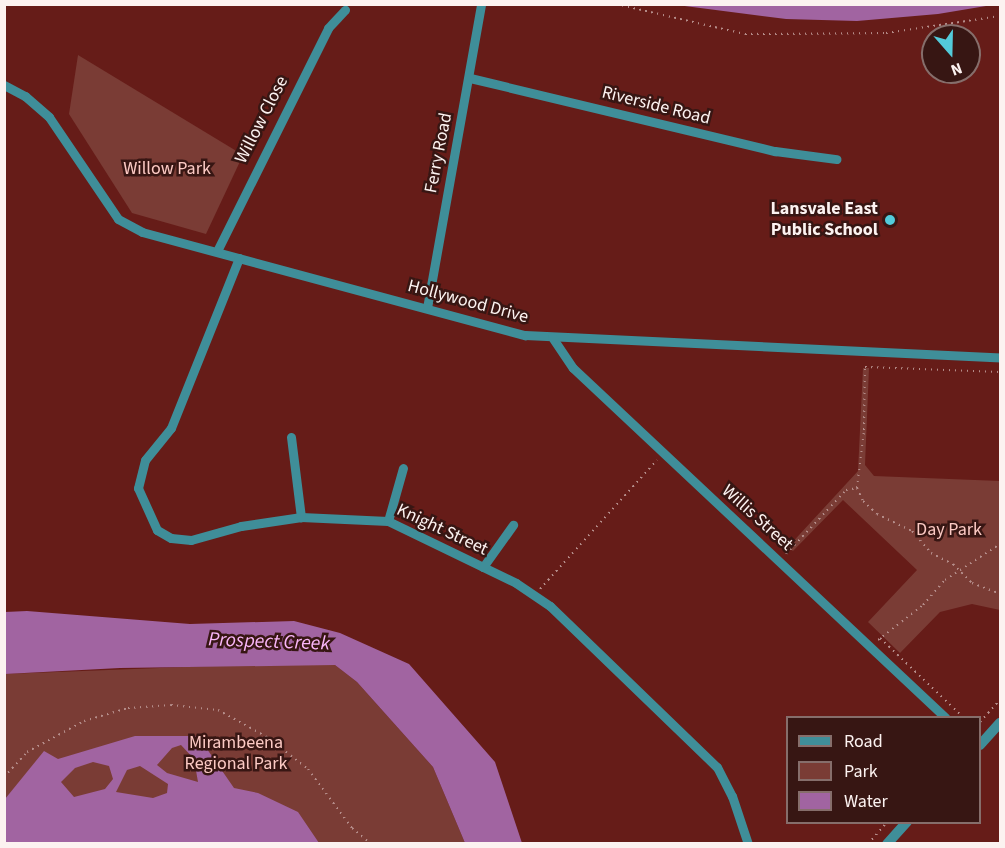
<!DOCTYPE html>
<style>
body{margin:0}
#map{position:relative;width:1005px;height:848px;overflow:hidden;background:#661c18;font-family:"Source Sans 3",sans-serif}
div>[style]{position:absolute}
.green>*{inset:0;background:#7a3c35}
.water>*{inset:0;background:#a164a1}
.path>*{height:2px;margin-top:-1px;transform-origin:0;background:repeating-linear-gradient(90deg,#b58d8a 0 1.5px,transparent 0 6px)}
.minor>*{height:9px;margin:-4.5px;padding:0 4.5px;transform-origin:4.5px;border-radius:4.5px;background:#3f8e99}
.tertiary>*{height:10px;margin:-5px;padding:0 5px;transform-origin:5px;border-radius:5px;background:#3f8e99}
.dots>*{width:16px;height:16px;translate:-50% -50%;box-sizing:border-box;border:3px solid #371613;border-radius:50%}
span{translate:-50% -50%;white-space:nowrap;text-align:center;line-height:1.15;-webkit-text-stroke:5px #371613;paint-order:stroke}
.street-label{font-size:18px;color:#fcf2f0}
.park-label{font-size:18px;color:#fccac4}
.poi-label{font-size:18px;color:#fcf2f0;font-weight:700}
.right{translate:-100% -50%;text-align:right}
.water-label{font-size:20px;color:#f9b6f8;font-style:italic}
.frame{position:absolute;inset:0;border:6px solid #fcf2f0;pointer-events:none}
.legend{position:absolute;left:786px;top:716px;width:195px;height:108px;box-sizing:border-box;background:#371613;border:2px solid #866e6b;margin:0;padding:8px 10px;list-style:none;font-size:18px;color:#fcf2f0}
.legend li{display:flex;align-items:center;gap:12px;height:30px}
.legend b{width:30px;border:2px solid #866e6b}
.north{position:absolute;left:921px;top:24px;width:60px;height:60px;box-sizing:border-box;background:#371613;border:2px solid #866e6b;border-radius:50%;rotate:160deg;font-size:16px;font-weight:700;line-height:24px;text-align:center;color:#fcf2f0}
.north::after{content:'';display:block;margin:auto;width:21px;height:27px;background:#53cbda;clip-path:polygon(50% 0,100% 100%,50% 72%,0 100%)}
</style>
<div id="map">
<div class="green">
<i style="clip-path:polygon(78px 55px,243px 155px,206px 234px,132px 213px,69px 114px)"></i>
<i style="clip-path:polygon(863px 368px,869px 368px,865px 465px,874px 476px,1000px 481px,1000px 610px,972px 604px,940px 612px,900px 653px,868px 622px,917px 570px,843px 500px,793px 551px,788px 547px,858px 471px)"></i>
<i style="clip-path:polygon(288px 663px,335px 665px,357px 682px,433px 767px,465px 843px,5px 844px,5px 674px)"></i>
</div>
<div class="water">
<i style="clip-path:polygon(677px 5px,992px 4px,992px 5px,938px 14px,857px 21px,786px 19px)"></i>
<i style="clip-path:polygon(27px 611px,190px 624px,294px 621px,340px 633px,409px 664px,495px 762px,522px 843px,465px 843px,433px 767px,357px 682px,335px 665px,120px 668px,5px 674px,5px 612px)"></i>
<i style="clip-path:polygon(evenodd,135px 736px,198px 736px,234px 788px,258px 793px,298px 812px,319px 843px,5px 843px,5px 799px,44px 751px,58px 759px,135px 736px,181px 745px,194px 759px,198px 782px,167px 773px,157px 765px,172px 748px,181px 745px,135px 736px,93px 762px,109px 766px,113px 779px,105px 789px,74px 797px,61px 782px,75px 768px,93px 762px,135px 736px,140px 766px,168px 784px,167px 793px,153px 798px,116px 792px,127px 770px,140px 766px)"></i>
</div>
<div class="path">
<i style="left:616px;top:4px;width:132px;rotate:13.1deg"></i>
<i style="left:745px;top:34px;width:141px;rotate:-0.4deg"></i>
<i style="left:886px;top:33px;width:115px;rotate:-8.5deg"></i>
<i style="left:857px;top:488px;width:14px;rotate:65deg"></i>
<i style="left:863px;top:501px;width:19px;rotate:43deg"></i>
<i style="left:877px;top:514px;width:39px;rotate:26deg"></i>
<i style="left:912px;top:531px;width:29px;rotate:49deg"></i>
<i style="left:931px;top:553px;width:25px;rotate:27deg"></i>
<i style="left:953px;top:564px;width:27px;rotate:45deg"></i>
<i style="left:972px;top:583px;width:30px;rotate:21deg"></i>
<i style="left:786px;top:554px;width:88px;rotate:-46.8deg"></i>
<i style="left:846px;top:490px;width:11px;rotate:-10deg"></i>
<i style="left:857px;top:488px;width:58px;rotate:-83.1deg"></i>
<i style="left:864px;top:430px;width:63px;rotate:-89.1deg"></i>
<i style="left:865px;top:367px;width:135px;rotate:2.1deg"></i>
<i style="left:540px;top:589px;width:174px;rotate:-47.8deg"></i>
<i style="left:880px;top:638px;width:116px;rotate:43.6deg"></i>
<i style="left:878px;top:640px;width:57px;rotate:-37.9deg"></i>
<i style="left:923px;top:605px;width:33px;rotate:-49deg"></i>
<i style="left:945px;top:580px;width:66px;rotate:-33.2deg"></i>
<i style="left:980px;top:722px;width:30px;rotate:-48deg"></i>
<i style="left:4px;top:777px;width:34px;rotate:-47deg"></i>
<i style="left:27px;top:752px;width:65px;rotate:-28.5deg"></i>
<i style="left:84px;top:721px;width:46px;rotate:-16.5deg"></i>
<i style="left:128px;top:708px;width:43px;rotate:-4deg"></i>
<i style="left:171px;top:705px;width:47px;rotate:6.1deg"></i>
<i style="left:218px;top:710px;width:56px;rotate:28.9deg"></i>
<i style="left:267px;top:737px;width:52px;rotate:38deg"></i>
<i style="left:308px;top:769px;width:74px;rotate:53.3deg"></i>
<i style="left:352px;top:828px;width:25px;rotate:40deg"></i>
<i style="left:868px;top:844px;width:29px;rotate:-49deg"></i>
</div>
<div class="minor">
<i style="left:470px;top:78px;width:314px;rotate:13.5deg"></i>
<i style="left:775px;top:151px;width:62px;rotate:7.5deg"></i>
<i style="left:4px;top:85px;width:24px;rotate:28deg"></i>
<i style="left:25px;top:96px;width:32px;rotate:41deg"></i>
<i style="left:49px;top:117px;width:123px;rotate:55.9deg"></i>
<i style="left:118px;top:219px;width:27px;rotate:28deg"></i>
<i style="left:142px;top:232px;width:397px;rotate:15.1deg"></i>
<i style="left:525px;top:335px;width:476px;rotate:2.7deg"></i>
<i style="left:217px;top:251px;width:249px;rotate:-63.5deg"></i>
<i style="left:328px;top:28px;width:25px;rotate:-47deg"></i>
<i style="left:239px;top:258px;width:183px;rotate:111.8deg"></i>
<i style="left:171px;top:428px;width:41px;rotate:129.1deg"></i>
<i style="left:145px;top:460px;width:29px;rotate:104deg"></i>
<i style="left:138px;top:488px;width:46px;rotate:65.7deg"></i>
<i style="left:157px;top:530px;width:16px;rotate:30deg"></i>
<i style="left:171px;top:538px;width:20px;rotate:6deg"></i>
<i style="left:191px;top:540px;width:52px;rotate:-15.6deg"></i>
<i style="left:241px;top:526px;width:61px;rotate:-8.5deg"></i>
<i style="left:301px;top:517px;width:87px;rotate:2.6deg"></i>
<i style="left:388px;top:521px;width:142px;rotate:25.8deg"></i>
<i style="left:516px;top:583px;width:41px;rotate:34.1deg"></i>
<i style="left:550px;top:606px;width:232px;rotate:44deg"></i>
<i style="left:717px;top:767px;width:33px;rotate:63deg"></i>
<i style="left:732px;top:796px;width:51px;rotate:71.6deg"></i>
<i style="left:427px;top:308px;width:309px;rotate:-79.9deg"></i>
<i style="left:552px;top:337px;width:37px;rotate:56deg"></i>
<i style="left:573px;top:368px;width:511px;rotate:43.18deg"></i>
<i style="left:291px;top:437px;width:81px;rotate:82.9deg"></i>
<i style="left:388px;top:521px;width:55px;rotate:-74.2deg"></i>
<i style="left:483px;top:567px;width:52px;rotate:-54.5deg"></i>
</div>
<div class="tertiary">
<i style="left:980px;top:745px;width:30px;rotate:-48deg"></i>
<i style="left:887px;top:844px;width:30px;rotate:-48deg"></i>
</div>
<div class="dots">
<i style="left:890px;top:220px;background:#53cbda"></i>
</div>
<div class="street-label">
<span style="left:656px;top:106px;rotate:14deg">Riverside Road</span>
<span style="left:262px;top:120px;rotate:-63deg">Willow Close</span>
<span style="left:439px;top:153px;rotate:-79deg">Ferry Road</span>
<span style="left:468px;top:302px;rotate:15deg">Hollywood Drive</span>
<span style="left:757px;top:518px;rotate:42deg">Willis Street</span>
<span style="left:442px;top:530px;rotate:25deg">Knight Street</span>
</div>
<div class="park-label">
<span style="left:167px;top:169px">Willow Park</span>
<span style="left:949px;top:530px">Day Park</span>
<span style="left:236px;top:754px">Mirambeena<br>Regional Park</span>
</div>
<div class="poi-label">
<span class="right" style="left:878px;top:220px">Lansvale East<br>Public School</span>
</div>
<div class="water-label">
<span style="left:269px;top:642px;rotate:2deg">Prospect Creek</span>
</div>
<div class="frame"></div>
<ul class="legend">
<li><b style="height:8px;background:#3f8e99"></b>Road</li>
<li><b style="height:16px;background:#7a3c35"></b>Park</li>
<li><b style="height:16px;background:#a164a1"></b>Water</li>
</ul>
<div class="north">N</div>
</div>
